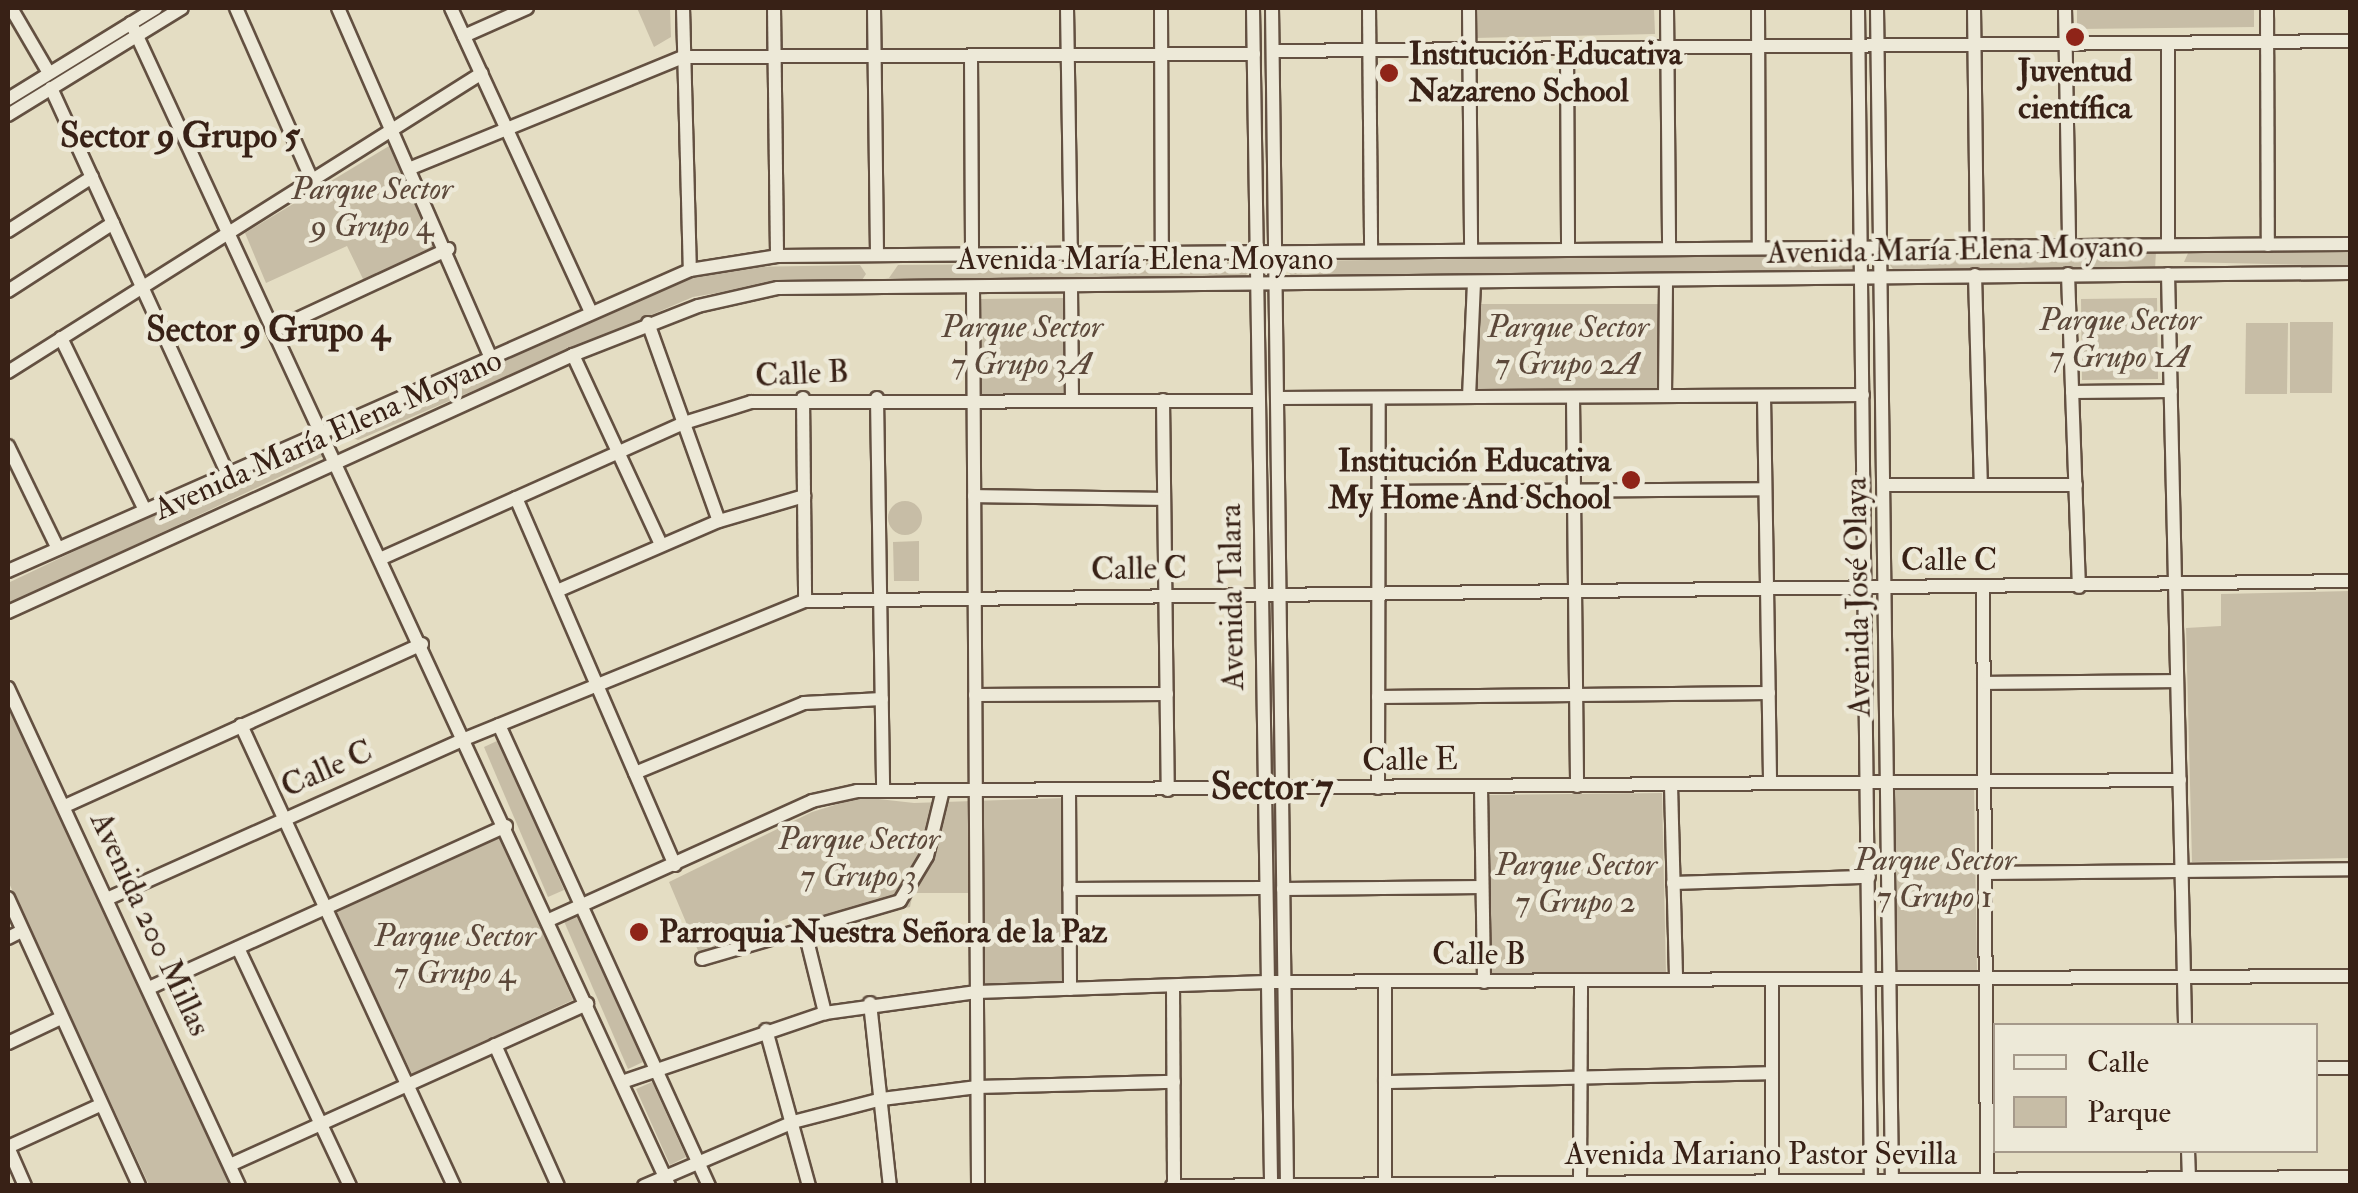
<!DOCTYPE html>
<meta charset="utf-8">
<style>
body{margin:0}
#map{position:relative;width:2358px;height:1193px;overflow:hidden;background:#e4ddc3;font-family:"IM FELL Double Pica",serif}
div>[style]{position:absolute}
.green>*{inset:0;background:#c7bda6}
.round{border-radius:50%}
.roads{filter:drop-shadow(2px 0 #635041) drop-shadow(-2px 0 #635041) drop-shadow(0 2px #635041) drop-shadow(0 -2px #635041)}
.minor>*{height:12px;margin:-6px;padding:0 6px;transform-origin:6px;border-radius:6px;background:#ede9d8}
.dots>*{width:28px;height:28px;translate:-50% -50%;box-sizing:border-box;border:5px solid #ede9d8;border-radius:50%}
span{translate:-50% -50%;white-space:nowrap;text-align:center;line-height:1.15;-webkit-text-stroke:9px #ede9d8;paint-order:stroke}
.poi-label{font-size:32px;color:#382116;font-weight:700}
.left{translate:0 -50%;text-align:left}
.right{translate:-100% -50%;text-align:right}
.park-label{font-size:32px;color:#5c483a;font-style:italic}
.street-label{font-size:32px;color:#382116}
.neighbourhood-label{font-size:35px;color:#382116;font-weight:700}
.quarter-label{font-size:38px;color:#382116;font-weight:700}
.frame{position:absolute;inset:0;border:10px solid #382116;pointer-events:none}
.legend{position:absolute;left:1993px;top:1023px;width:325px;height:130px;box-sizing:border-box;background:#ede9d8;border:2px solid #a5998a;margin:0;padding:12px 18px;list-style:none;font-size:30px;color:#382116}
.legend li{display:flex;align-items:center;gap:20px;height:50px}
.legend b{width:50px;border:2px solid #a5998a}
</style>
<div id="map">
<div class="green">
<i style="clip-path:polygon(637px 8px,670px 8px,671px 37px,654px 47px)"></i>
<i style="clip-path:polygon(1475px 8px,1654px 8px,1655px 34px,1475px 38px)"></i>
<i style="clip-path:polygon(2077px 8px,2254px 8px,2254px 27px,2077px 29px)"></i>
<i style="clip-path:polygon(394px 143px,437px 248px,364px 281px,347px 246px,266px 283px,245px 233px)"></i>
<i style="clip-path:polygon(2350px 249px,2350px 266px,2184px 262px,2189px 251px)"></i>
<i style="clip-path:polygon(2156px 252px,2155px 269px,1895px 272px,1890px 265px,1892px 255px)"></i>
<i style="clip-path:polygon(1853px 254px,1858px 258px,1853px 273px,1292px 278px,1289px 272px,1293px 261px)"></i>
<i style="clip-path:polygon(1243px 262px,1250px 271px,1242px 279px,889px 278px,898px 265px)"></i>
<i style="clip-path:polygon(860px 265px,866px 274px,860px 283px,770px 284px,693px 297px,358px 440px,345px 434px,346px 425px,682px 280px,752px 267px)"></i>
<i style="clip-path:polygon(1065px 298px,1066px 394px,978px 395px,978px 299px)"></i>
<i style="clip-path:polygon(2157px 298px,2158px 379px,2082px 380px,2081px 299px)"></i>
<i style="clip-path:polygon(1476px 304px,1660px 304px,1660px 389px,1476px 390px)"></i>
<i style="clip-path:polygon(2290px 322px,2333px 322px,2332px 393px,2290px 393px)"></i>
<i style="clip-path:polygon(2246px 323px,2288px 323px,2287px 394px,2245px 394px)"></i>
<i style="clip-path:polygon(316px 436px,324px 456px,8px 605px,8px 583px)"></i>
<i class="round" style="left:888px;top:501px;width:34px;height:34px"></i>
<i style="clip-path:polygon(919px 541px,919px 581px,894px 581px,893px 542px)"></i>
<i style="clip-path:polygon(2350px 591px,2350px 858px,2192px 862px,2186px 628px,2221px 626px,2221px 594px)"></i>
<i style="clip-path:polygon(8px 702px,231px 1185px,149px 1185px,8px 881px)"></i>
<i style="clip-path:polygon(499px 740px,564px 890px,548px 897px,484px 747px)"></i>
<i style="clip-path:polygon(1974px 787px,1977px 970px,1896px 972px,1893px 789px)"></i>
<i style="clip-path:polygon(1662px 793px,1666px 974px,1488px 976px,1488px 795px)"></i>
<i style="clip-path:polygon(861px 797px,914px 803px,1065px 798px,1064px 982px,981px 985px,980px 893px,913px 893px,910px 907px,824px 926px,799px 914px,699px 953px,669px 882px,812px 812px)"></i>
<i style="clip-path:polygon(500px 836px,573px 1000px,412px 1074px,335px 912px)"></i>
<i style="clip-path:polygon(578px 912px,643px 1062px,628px 1069px,563px 919px)"></i>
<i style="clip-path:polygon(652px 1082px,686px 1157px,670px 1165px,636px 1089px)"></i>
</div>
<div class="roads">
<div class="minor">
<i style="left:11px;top:8px;width:75px;rotate:59.7deg"></i>
<i style="left:236px;top:8px;width:188px;rotate:66.2deg"></i>
<i style="left:338px;top:8px;width:378px;rotate:66.4deg"></i>
<i style="left:451px;top:8px;width:335px;rotate:65.3deg"></i>
<i style="left:683px;top:8px;width:262px;rotate:88.5deg"></i>
<i style="left:774px;top:8px;width:248px;rotate:89.3deg"></i>
<i style="left:874px;top:8px;width:246px;rotate:89.3deg"></i>
<i style="left:1067px;top:8px;width:246px;rotate:89.1deg"></i>
<i style="left:1161px;top:8px;width:245px;rotate:89.8deg"></i>
<i style="left:1253px;top:8px;width:1178px;rotate:89.12deg"></i>
<i style="left:1272px;top:8px;width:1178px;rotate:89.27deg"></i>
<i style="left:1369px;top:8px;width:243px;rotate:89.5deg"></i>
<i style="left:1469px;top:8px;width:242px;rotate:89.5deg"></i>
<i style="left:1667px;top:8px;width:241px;rotate:89.5deg"></i>
<i style="left:1758px;top:8px;width:240px;rotate:89.8deg"></i>
<i style="left:1858px;top:8px;width:1178px;rotate:89.37deg"></i>
<i style="left:1877px;top:8px;width:1178px;rotate:89.27deg"></i>
<i style="left:1974px;top:8px;width:237px;rotate:89.3deg"></i>
<i style="left:2065px;top:8px;width:237px;rotate:89deg"></i>
<i style="left:2267px;top:8px;width:237px;rotate:89.8deg"></i>
<i style="left:131px;top:23px;width:1281px;rotate:65.17deg"></i>
<i style="left:464px;top:36px;width:69px;rotate:-24deg"></i>
<i style="left:1567px;top:48px;width:201px;rotate:89.7deg"></i>
<i style="left:1273px;top:51px;width:1077px;rotate:-0.53deg"></i>
<i style="left:971px;top:56px;width:198px;rotate:89.7deg"></i>
<i style="left:51px;top:88px;width:422px;rotate:65.4deg"></i>
<i style="left:8px;top:99px;width:174px;rotate:-31.6deg"></i>
<i style="left:8px;top:115px;width:204px;rotate:-31.6deg"></i>
<i style="left:411px;top:168px;width:294px;rotate:-22.2deg"></i>
<i style="left:683px;top:57px;width:571px;rotate:-0.3deg"></i>
<i style="left:8px;top:231px;width:100px;rotate:-32.7deg"></i>
<i style="left:2168px;top:245px;width:202px;rotate:-90deg"></i>
<i style="left:2068px;top:274px;width:313px;rotate:88deg"></i>
<i style="left:2168px;top:274px;width:752px;rotate:88.7deg"></i>
<i style="left:1975px;top:275px;width:210px;rotate:88.4deg"></i>
<i style="left:973px;top:287px;width:899px;rotate:89.68deg"></i>
<i style="left:1071px;top:287px;width:112px;rotate:89.5deg"></i>
<i style="left:8px;top:291px;width:125px;rotate:-32.9deg"></i>
<i style="left:648px;top:323px;width:210px;rotate:70.3deg"></i>
<i style="left:276px;top:329px;width:190px;rotate:-24.9deg"></i>
<i style="left:61px;top:338px;width:191px;rotate:64deg"></i>
<i style="left:573px;top:355px;width:209px;rotate:65.1deg"></i>
<i style="left:8px;top:372px;width:560px;rotate:-32.24deg"></i>
<i style="left:2072px;top:392px;width:99px;rotate:-0.6deg"></i>
<i style="left:1665px;top:396px;width:114px;rotate:-89.5deg"></i>
<i style="left:1764px;top:396px;width:387px;rotate:89.1deg"></i>
<i style="left:1469px;top:397px;width:113px;rotate:-87.5deg"></i>
<i style="left:1573px;top:397px;width:389px;rotate:89.4deg"></i>
<i style="left:803px;top:398px;width:203px;rotate:89.4deg"></i>
<i style="left:877px;top:398px;width:391px;rotate:89.1deg"></i>
<i style="left:1277px;top:398px;width:586px;rotate:-0.29deg"></i>
<i style="left:1163px;top:400px;width:390px;rotate:89.3deg"></i>
<i style="left:8px;top:446px;width:114px;rotate:64.1deg"></i>
<i style="left:1884px;top:485px;width:192px"></i>
<i style="left:1379px;top:492px;width:386px;rotate:-0.4deg"></i>
<i style="left:974px;top:496px;width:190px;rotate:0.9deg"></i>
<i style="left:516px;top:498px;width:400px;rotate:66.6deg"></i>
<i style="left:382px;top:558px;width:328px;rotate:-24.1deg"></i>
<i style="left:681px;top:424px;width:73px;rotate:-17.4deg"></i>
<i style="left:751px;top:402px;width:505px;rotate:-0.11deg"></i>
<i style="left:8px;top:571px;width:745px;rotate:-23.81deg"></i>
<i style="left:690px;top:270px;width:88px;rotate:-9.1deg"></i>
<i style="left:777px;top:256px;width:1573px;rotate:-0.44deg"></i>
<i style="left:1983px;top:587px;width:594px;rotate:89.61deg"></i>
<i style="left:557px;top:591px;width:176px;rotate:-23.4deg"></i>
<i style="left:719px;top:521px;width:89px;rotate:-16.4deg"></i>
<i style="left:8px;top:612px;width:621px;rotate:-24.46deg"></i>
<i style="left:573px;top:355px;width:134px;rotate:-21.4deg"></i>
<i style="left:698px;top:306px;width:82px;rotate:-12.7deg"></i>
<i style="left:778px;top:288px;width:1572px;rotate:-0.55deg"></i>
<i style="left:1984px;top:683px;width:193px;rotate:-0.6deg"></i>
<i style="left:8px;top:688px;width:549px;rotate:65.12deg"></i>
<i style="left:975px;top:695px;width:192px;rotate:-0.3deg"></i>
<i style="left:1378px;top:697px;width:391px;rotate:-0.6deg"></i>
<i style="left:241px;top:725px;width:508px;rotate:65.2deg"></i>
<i style="left:499px;top:725px;width:507px;rotate:65.51deg"></i>
<i style="left:635px;top:773px;width:183px;rotate:-22.5deg"></i>
<i style="left:804px;top:703px;width:78px;rotate:-2.9deg"></i>
<i style="left:1671px;top:785px;width:195px;rotate:88.5deg"></i>
<i style="left:1481px;top:787px;width:195px;rotate:89.1deg"></i>
<i style="left:1378px;top:788px;width:390px;rotate:-89.9deg"></i>
<i style="left:1069px;top:790px;width:199px;rotate:89.7deg"></i>
<i style="left:65px;top:806px;width:392px;rotate:-24.4deg"></i>
<i style="left:1985px;top:873px;width:365px;rotate:-0.6deg"></i>
<i style="left:1673px;top:883px;width:196px;rotate:-1.8deg"></i>
<i style="left:1069px;top:889px;width:193px;rotate:-0.3deg"></i>
<i style="left:1283px;top:889px;width:199px;rotate:-0.6deg"></i>
<i style="left:8px;top:898px;width:316px;rotate:65.5deg"></i>
<i style="left:109px;top:898px;width:392px;rotate:-24.1deg"></i>
<i style="left:467px;top:738px;width:365px;rotate:-22.1deg"></i>
<i style="left:805px;top:601px;width:1545px;rotate:-0.74deg"></i>
<i style="left:549px;top:920px;width:289px;rotate:-24.3deg"></i>
<i style="left:812px;top:801px;width:46px;rotate:-12.5deg"></i>
<i style="left:857px;top:791px;width:1323px;rotate:-0.48deg"></i>
<i style="left:804px;top:928px;width:88px;rotate:76.1deg"></i>
<i style="left:8px;top:938px;width:16px;rotate:-27deg"></i>
<i style="left:238px;top:948px;width:263px;rotate:64.8deg"></i>
<i style="left:702px;top:959px;width:206px;rotate:-16.3deg"></i>
<i style="left:900px;top:901px;width:52px;rotate:-59deg"></i>
<i style="left:927px;top:856px;width:68px;rotate:-76.4deg"></i>
<i style="left:1772px;top:980px;width:201px;rotate:90deg"></i>
<i style="left:1385px;top:982px;width:201px;rotate:90deg"></i>
<i style="left:1173px;top:986px;width:199px;rotate:89.7deg"></i>
<i style="left:149px;top:988px;width:392px;rotate:-24.4deg"></i>
<i style="left:870px;top:1003px;width:184px;rotate:83.8deg"></i>
<i style="left:766px;top:1030px;width:162px;rotate:74.6deg"></i>
<i style="left:8px;top:1043px;width:59px;rotate:-25.3deg"></i>
<i style="left:495px;top:1045px;width:154px;rotate:65.9deg"></i>
<i style="left:2316px;top:1068px;width:34px"></i>
<i style="left:622px;top:1082px;width:214px;rotate:-18.8deg"></i>
<i style="left:825px;top:1013px;width:153px;rotate:-7.9deg"></i>
<i style="left:977px;top:992px;width:289px;rotate:-2deg"></i>
<i style="left:1266px;top:982px;width:1084px;rotate:-0.32deg"></i>
<i style="left:1385px;top:1082px;width:387px;rotate:-1.3deg"></i>
<i style="left:2188px;top:1150px;width:28px;rotate:88deg"></i>
<i style="left:230px;top:1165px;width:392px;rotate:-24.3deg"></i>
<i style="left:1580px;top:1181px;width:200px;rotate:-89.7deg"></i>
<i style="left:25px;top:1186px;width:43px;rotate:-113.6deg"></i>
<i style="left:8px;top:1147px;width:101px;rotate:-24.5deg"></i>
<i style="left:644px;top:1186px;width:162px;rotate:-23.2deg"></i>
<i style="left:793px;top:1122px;width:92px;rotate:-14.5deg"></i>
<i style="left:882px;top:1099px;width:96px;rotate:-7.2deg"></i>
<i style="left:977px;top:1087px;width:197px;rotate:-1.5deg"></i>
<i style="left:1172px;top:1186px;width:1178px;rotate:-0.44deg"></i>
</div>
</div>
<div class="dots">
<i style="left:2075px;top:37px;background:#8f2418"></i>
<i style="left:1389px;top:73px;background:#8f2418"></i>
<i style="left:1631px;top:480px;background:#8f2418"></i>
<i style="left:639px;top:932px;background:#8f2418"></i>
</div>
<div class="poi-label">
<span class="left" style="left:1409px;top:73px">Institución Educativa<br>Nazareno School</span>
<span style="left:2075px;top:90px">Juventud<br>científica</span>
<span class="right" style="left:1611px;top:480px">Institución Educativa<br>My Home And School</span>
<span class="left" style="left:659px;top:932px">Parroquia Nuestra Señora de la Paz</span>
</div>
<div class="park-label">
<span style="left:372px;top:208px">Parque Sector<br>9 Grupo 4</span>
<span style="left:2120px;top:339px">Parque Sector<br>7 Grupo 1A</span>
<span style="left:1022px;top:346px">Parque Sector<br>7 Grupo 3A</span>
<span style="left:1568px;top:346px">Parque Sector<br>7 Grupo 2A</span>
<span style="left:859px;top:858px">Parque Sector<br>7 Grupo 3</span>
<span style="left:1935px;top:879px">Parque Sector<br>7 Grupo 1</span>
<span style="left:1576px;top:884px">Parque Sector<br>7 Grupo 2</span>
<span style="left:455px;top:955px">Parque Sector<br>7 Grupo 4</span>
</div>
<div class="street-label">
<span style="left:1955px;top:250px;rotate:-1deg">Avenida María Elena Moyano</span>
<span style="left:1145px;top:259px">Avenida María Elena Moyano</span>
<span style="left:802px;top:374px;rotate:-3deg">Calle B</span>
<span style="left:328px;top:435px;rotate:-24deg">Avenida María Elena Moyano</span>
<span style="left:1949px;top:560px">Calle C</span>
<span style="left:1139px;top:569px;rotate:-1deg">Calle C</span>
<span style="left:1232px;top:597px;rotate:-91deg">Avenida Talara</span>
<span style="left:1858px;top:597px;rotate:-91deg">Avenida José Olaya</span>
<span style="left:1410px;top:760px;rotate:-1deg">Calle E</span>
<span style="left:327px;top:769px;rotate:-24deg">Calle C</span>
<span style="left:150px;top:924px;rotate:65deg">Avenida 200 Millas</span>
<span style="left:1479px;top:954px">Calle B</span>
<span style="left:1761px;top:1154px">Avenida Mariano Pastor Sevilla</span>
</div>
<div class="neighbourhood-label">
<span style="left:180px;top:136px">Sector 9 Grupo 5</span>
<span style="left:268px;top:330px">Sector 9 Grupo 4</span>
</div>
<div class="quarter-label">
<span style="left:1272px;top:788px">Sector 7</span>
</div>
<div class="frame"></div>
<ul class="legend">
<li><b style="height:12px;background:#ede9d8"></b>Calle</li>
<li><b style="height:28px;background:#c7bda6"></b>Parque</li>
</ul>
</div>
